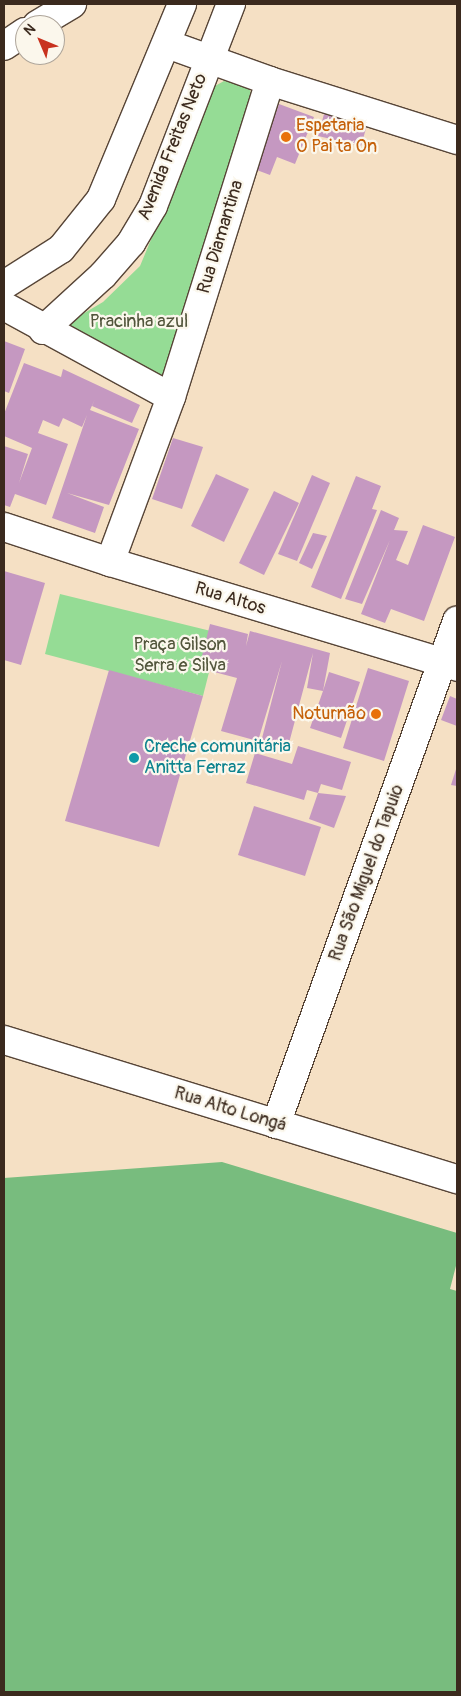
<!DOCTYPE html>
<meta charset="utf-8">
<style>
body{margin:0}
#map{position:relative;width:461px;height:1696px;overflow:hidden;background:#f5e0c4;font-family:Pangolin,sans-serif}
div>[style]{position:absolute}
.green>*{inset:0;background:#95dc95}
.forest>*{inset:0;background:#78bc7e}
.building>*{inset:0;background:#c598c1}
.roads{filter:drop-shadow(1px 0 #574537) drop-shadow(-1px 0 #574537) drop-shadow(0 1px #574537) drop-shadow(0 -1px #574537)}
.street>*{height:28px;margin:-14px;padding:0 14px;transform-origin:14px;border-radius:14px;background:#fff}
.secondary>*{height:28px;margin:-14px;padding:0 14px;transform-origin:14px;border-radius:14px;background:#fff}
.dots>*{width:14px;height:14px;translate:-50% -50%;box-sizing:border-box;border:2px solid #fbf7ec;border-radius:50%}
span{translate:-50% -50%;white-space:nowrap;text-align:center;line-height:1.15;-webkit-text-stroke:4.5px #fbf7ec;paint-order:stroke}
.food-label{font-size:18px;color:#c56008}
.left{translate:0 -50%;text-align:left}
.right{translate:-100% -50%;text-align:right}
.street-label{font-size:18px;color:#3b2a1e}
.park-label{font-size:18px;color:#52563c}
.culture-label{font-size:18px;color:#0d838f}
.frame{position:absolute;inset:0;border:5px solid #3b2a1e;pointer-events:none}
.north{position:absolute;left:15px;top:15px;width:50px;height:50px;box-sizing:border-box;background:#fbf7ec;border:1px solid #aea59a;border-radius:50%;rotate:315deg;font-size:14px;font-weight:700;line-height:20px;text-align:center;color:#3b2a1e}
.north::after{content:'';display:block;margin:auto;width:18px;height:22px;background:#c8321e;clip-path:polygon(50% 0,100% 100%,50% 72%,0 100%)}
</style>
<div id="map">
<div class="green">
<i style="clip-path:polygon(224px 81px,248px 85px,255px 104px,161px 380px,64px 325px,103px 302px,140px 266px,215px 86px)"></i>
<i style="clip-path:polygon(60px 594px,219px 633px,203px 696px,45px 654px)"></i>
</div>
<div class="forest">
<i style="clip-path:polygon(222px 1162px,457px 1233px,457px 1262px,450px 1289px,457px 1291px,457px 1692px,4px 1692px,4px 1178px)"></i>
</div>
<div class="building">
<i style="clip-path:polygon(279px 104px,314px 117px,295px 164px,277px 157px,270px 175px,254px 169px)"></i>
<i style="clip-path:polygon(324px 114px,367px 125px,361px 146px,318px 136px)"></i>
<i style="clip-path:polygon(4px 341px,25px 349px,9px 393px,4px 391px)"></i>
<i style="clip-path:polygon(24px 363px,61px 377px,63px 369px,140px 405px,132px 423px,92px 406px,95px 399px,90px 410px,139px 429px,109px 505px,67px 493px,104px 507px,95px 533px,52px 518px,87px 415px,82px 427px,63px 418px,59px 427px,43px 420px,38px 433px,68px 444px,46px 505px,15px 494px,10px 507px,4px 505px,4px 446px,28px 454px,19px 483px,32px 448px,4px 436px,4px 414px)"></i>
<i style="clip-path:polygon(173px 438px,203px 447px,182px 509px,152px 499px)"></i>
<i style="clip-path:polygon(216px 474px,249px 489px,224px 542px,191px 526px)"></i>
<i style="clip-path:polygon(312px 475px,330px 483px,297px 561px,278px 554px)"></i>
<i style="clip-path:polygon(356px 476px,381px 486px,372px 509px,377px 510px,341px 599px,311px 587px)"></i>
<i style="clip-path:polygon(274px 491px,299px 503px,264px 575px,239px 563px)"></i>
<i style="clip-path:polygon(381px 510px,399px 518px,394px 530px,408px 531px,396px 560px,408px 565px,423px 525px,455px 537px,424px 621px,391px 609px,385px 623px,361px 614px,390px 540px,362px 604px,345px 599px)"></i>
<i style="clip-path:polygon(313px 533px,327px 536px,312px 569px,299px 563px)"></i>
<i style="clip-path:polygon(4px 571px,45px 583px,21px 665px,4px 660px)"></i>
<i style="clip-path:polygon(210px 624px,248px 634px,246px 646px,250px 631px,330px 653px,323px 691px,329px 672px,360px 682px,341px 738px,310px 728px,323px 691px,307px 688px,313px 653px,289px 743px,261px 742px,282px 661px,258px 741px,221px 731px,237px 678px,199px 668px)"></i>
<i style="clip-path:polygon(368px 668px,409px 681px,384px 761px,343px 748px)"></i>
<i style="clip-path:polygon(109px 670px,203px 696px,159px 847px,65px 821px)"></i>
<i style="clip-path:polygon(450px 696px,457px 699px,457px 726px,441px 720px)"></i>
<i style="clip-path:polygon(298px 746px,351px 762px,342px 790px,321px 784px,318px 793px,307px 790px,304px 800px,246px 783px,255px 753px,292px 764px)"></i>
<i style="clip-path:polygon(457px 766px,457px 786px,451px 785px)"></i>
<i style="clip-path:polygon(318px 793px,346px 796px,334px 828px,309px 819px)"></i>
<i style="clip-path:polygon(254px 806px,321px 827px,305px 876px,238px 855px)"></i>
</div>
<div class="roads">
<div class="street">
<i style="left:37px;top:25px;width:41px;rotate:-31deg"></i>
<i style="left:4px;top:46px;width:25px;rotate:-34deg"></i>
<i style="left:270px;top:81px;width:196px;rotate:17.5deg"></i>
<i style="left:4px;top:1040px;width:474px;rotate:17.1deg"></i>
<i style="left:276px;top:1124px;width:535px;rotate:-70.21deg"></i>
</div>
<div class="secondary">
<i style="left:4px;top:285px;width:67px;rotate:-32.3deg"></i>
<i style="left:61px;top:249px;width:64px;rotate:-51.3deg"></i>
<i style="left:101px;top:199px;width:211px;rotate:-67.4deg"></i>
<i style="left:4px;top:306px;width:190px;rotate:28.6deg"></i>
<i style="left:43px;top:330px;width:81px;rotate:-42.5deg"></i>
<i style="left:103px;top:275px;width:43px;rotate:-48.8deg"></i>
<i style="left:131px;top:243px;width:43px;rotate:-59.3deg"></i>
<i style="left:153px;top:206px;width:217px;rotate:-68.9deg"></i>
<i style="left:4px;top:527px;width:112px;rotate:18.3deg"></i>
<i style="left:110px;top:562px;width:363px;rotate:16.8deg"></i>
<i style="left:110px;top:562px;width:176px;rotate:-69.7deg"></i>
<i style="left:171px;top:397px;width:331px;rotate:-72.6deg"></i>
<i style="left:270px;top:81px;width:109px;rotate:-160.2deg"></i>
</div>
</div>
<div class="dots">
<i style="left:286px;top:137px;background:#e8710a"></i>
<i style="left:376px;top:714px;background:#e8710a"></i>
<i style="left:134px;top:758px;background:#0f9aa8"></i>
</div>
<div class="food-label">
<span class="left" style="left:296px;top:137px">Espetaria<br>O Pai ta On</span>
<span class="right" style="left:366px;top:714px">Noturnão</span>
</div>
<div class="street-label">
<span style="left:173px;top:147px;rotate:-68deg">Avenida Freitas Neto</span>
<span style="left:221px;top:237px;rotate:-73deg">Rua Diamantina</span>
<span style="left:230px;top:599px;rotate:17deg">Rua Altos</span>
<span style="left:367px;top:873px;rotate:-70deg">Rua São Miguel do Tapuio</span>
<span style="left:230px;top:1110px;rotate:17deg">Rua Alto Longá</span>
</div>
<div class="park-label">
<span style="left:139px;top:322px">Pracinha azul</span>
<span style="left:180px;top:656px">Praça Gilson<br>Serra e Silva</span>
</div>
<div class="culture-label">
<span class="left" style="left:144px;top:758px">Creche comunitária<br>Anitta Ferraz</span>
</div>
<div class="frame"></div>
<div class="north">N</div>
</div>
